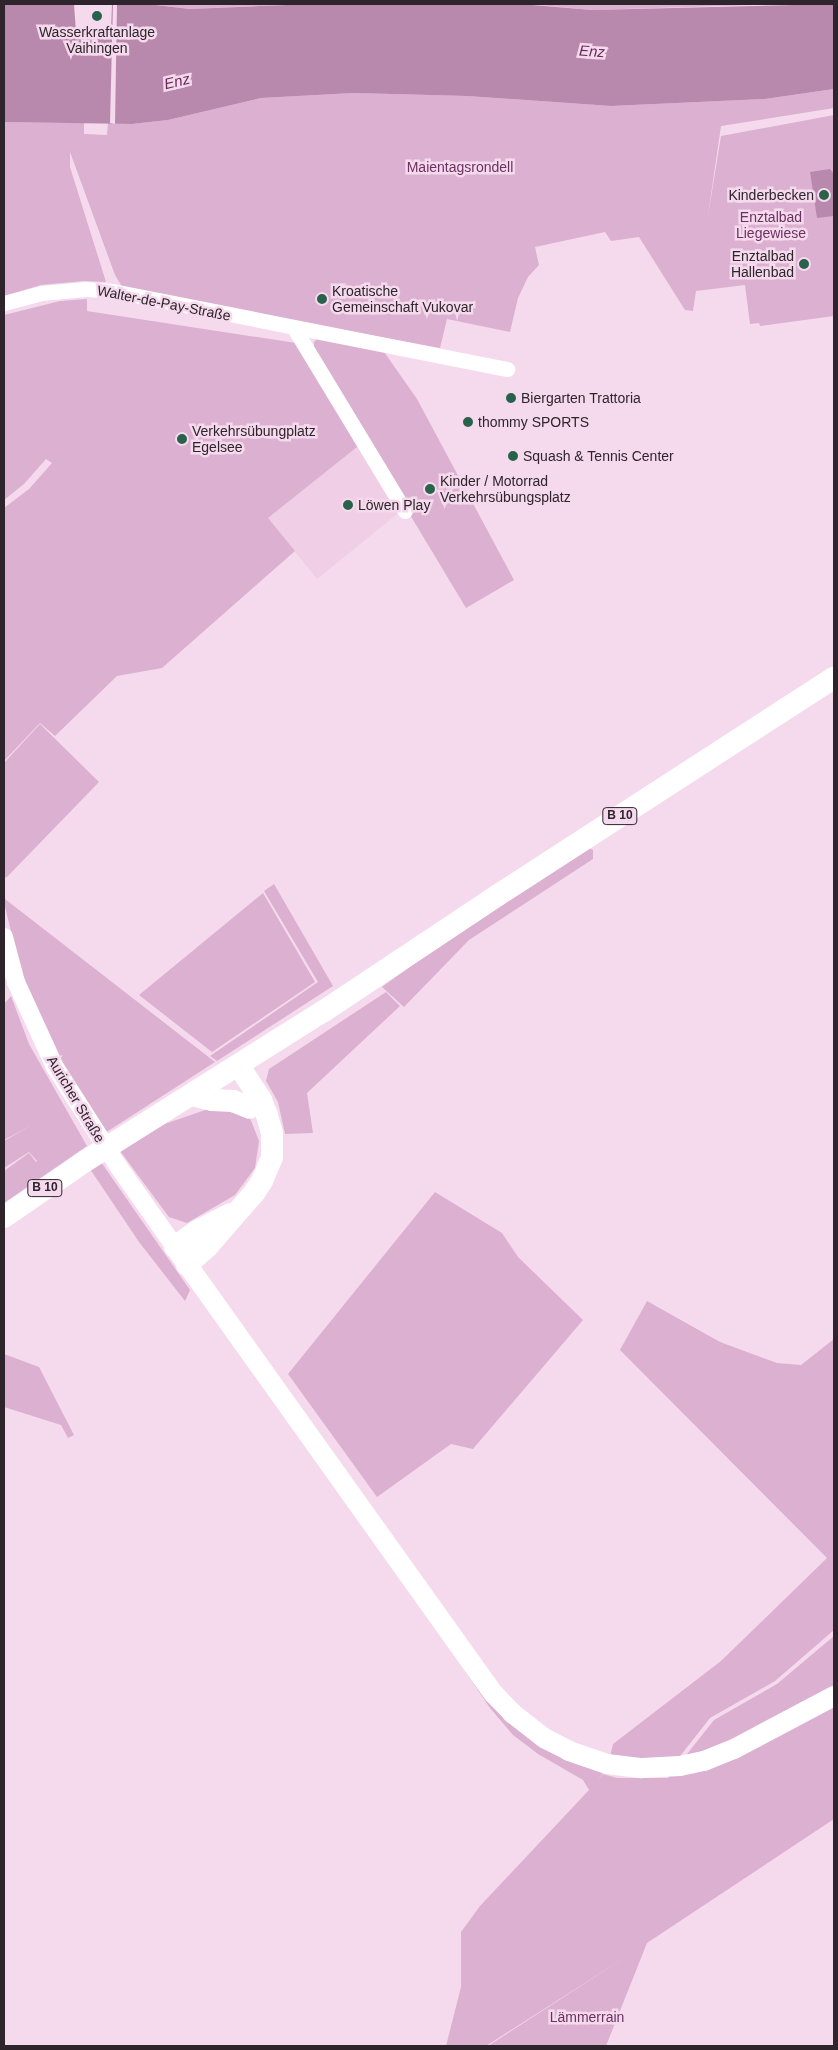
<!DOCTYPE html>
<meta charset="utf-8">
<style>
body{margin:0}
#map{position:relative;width:838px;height:2050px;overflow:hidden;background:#f5daed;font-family:Helvetica,sans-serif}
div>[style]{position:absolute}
.built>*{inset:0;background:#efcee6}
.green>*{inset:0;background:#dcb0d0}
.water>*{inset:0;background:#b989ad}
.pier>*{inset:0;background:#f5daed}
.minor>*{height:15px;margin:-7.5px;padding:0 7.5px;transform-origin:7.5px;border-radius:7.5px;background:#fff}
.tertiary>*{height:18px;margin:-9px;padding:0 9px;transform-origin:9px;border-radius:9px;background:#fff}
.secondary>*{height:20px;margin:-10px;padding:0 10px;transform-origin:10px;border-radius:10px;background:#fff}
.primary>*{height:22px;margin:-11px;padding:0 11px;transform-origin:11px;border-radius:11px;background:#fff}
.dots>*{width:14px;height:14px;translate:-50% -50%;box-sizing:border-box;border:2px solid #f5daed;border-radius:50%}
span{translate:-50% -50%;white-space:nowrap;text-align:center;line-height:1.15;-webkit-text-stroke:5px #f5daed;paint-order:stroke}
.shield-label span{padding:1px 4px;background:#f5daed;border:1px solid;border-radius:4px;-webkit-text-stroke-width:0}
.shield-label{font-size:12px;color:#2e242b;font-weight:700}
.poi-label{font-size:14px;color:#2e242b}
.right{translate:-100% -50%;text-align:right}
.left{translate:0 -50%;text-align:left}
.park-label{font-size:14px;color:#6c3060}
.street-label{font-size:14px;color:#2e242b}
.water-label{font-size:15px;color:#662a5a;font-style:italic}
.frame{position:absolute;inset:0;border:5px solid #2e242b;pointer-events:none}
</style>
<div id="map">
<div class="built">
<i style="clip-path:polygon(362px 443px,402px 510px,317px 579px,268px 518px)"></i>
</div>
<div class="green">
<i style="clip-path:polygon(148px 4px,302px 4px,190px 9px)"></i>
<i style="clip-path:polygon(528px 4px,784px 4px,592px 10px)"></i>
<i style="clip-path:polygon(834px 89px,834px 108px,721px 126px,707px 222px,721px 136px,834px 115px,834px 316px,760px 326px,759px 323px,750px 324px,745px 285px,696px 291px,693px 311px,685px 310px,639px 237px,611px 241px,605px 232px,535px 247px,539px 265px,528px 277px,518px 298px,510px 332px,447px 319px,440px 348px,124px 290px,115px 275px,70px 152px,70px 167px,106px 282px,84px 281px,41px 285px,4px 296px,4px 122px,84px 123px,84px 134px,107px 135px,108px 123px,132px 124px,168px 120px,261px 98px,354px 93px,467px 96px,611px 106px,765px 99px)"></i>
<i style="clip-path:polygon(87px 299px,87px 311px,296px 343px,362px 443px,268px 518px,295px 551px,162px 668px,117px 676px,55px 736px,40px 723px,4px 761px,4px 508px,29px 489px,52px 463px,46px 459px,24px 484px,4px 500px,4px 315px,60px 301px)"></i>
<i style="clip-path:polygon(318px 338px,382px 349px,417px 399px,514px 580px,466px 608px,314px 355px,314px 342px)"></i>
<i style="clip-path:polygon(40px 724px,99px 782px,7px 877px,4px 878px,4px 763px)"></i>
<i style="clip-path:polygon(587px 847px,593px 850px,593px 859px,469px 940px,404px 1007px,382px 987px,469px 924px)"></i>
<i style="clip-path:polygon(274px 884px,333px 986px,217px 1061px,210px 1056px,318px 982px,264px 891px)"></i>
<i style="clip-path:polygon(263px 893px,315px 982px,212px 1052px,139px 995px)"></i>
<i style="clip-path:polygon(5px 899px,215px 1062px,105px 1133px,60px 1062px,22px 975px,4px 903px)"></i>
<i style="clip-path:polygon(386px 992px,400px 1006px,307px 1093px,313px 1133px,285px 1134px,278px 1102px,266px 1081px,269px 1069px)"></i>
<i style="clip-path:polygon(11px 996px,29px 1044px,87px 1146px,4px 1203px,4px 1171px,29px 1153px,36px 1162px,37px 1161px,29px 1152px,4px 1168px,4px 1141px,32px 1125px,4px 1140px,4px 1004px)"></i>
<i style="clip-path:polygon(214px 1107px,250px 1118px,259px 1141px,255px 1168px,235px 1195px,187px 1223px,169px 1217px,120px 1151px,153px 1128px)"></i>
<i style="clip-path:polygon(101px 1162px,190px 1290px,185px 1301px,139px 1242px,90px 1169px)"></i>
<i style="clip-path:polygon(435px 1192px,502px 1233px,518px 1257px,583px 1320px,473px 1449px,451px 1444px,377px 1497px,288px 1374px)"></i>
<i style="clip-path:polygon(647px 1301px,720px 1342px,777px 1363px,801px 1365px,834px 1339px,834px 1630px,775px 1681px,710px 1718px,677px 1760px,610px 1757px,613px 1744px,721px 1661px,827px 1558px,620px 1350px)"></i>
<i style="clip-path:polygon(4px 1354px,39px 1367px,74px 1435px,68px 1438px,61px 1425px,4px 1407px)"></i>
<i style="clip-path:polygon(834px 1636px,834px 1819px,647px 1943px,606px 2046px,488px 2046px,632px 1953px,486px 2046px,446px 2046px,461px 1987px,461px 1932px,480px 1906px,589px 1790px,583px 1780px,538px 1754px,513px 1735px,490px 1708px,459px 1662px,492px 1701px,604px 1772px,597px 1781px,603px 1774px,617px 1778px,668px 1778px,714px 1720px,777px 1684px)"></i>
</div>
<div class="water">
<i style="clip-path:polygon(36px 4px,74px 4px,76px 32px,103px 33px,104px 30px,111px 30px,112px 4px,147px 4px,190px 9px,311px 4px,521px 4px,592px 10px,834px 4px,834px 89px,765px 99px,611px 106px,467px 96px,354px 93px,261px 98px,168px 120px,132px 124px,4px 122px,4px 5px)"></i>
<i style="clip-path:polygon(830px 169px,834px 174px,834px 216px,817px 218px,810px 172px)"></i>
</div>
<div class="pier">
<i style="clip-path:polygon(113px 4px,117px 4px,115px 124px,110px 123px)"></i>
</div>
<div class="minor">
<i style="left:4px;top:303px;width:38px;rotate:-15deg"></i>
<i style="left:41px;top:293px;width:45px;rotate:-5.1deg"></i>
<i style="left:86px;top:289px;width:27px;rotate:4deg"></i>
<i style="left:113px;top:291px;width:402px;rotate:11.2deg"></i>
<i style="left:294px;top:328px;width:214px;rotate:58.8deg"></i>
</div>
<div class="tertiary">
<i style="left:4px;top:937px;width:47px;rotate:75.1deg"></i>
<i style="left:16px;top:982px;width:94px;rotate:65.4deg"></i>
<i style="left:55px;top:1067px;width:117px;rotate:57.5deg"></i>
<i style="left:118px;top:1166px;width:99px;rotate:54.9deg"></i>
</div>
<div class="secondary">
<i style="left:179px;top:1253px;width:541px;rotate:54.49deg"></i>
<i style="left:493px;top:1693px;width:28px;rotate:46deg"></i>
<i style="left:512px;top:1713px;width:41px;rotate:38deg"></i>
<i style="left:544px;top:1738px;width:28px;rotate:27deg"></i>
<i style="left:569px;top:1751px;width:40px;rotate:18.9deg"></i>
<i style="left:607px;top:1764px;width:35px;rotate:7deg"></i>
<i style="left:642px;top:1768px;width:38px;rotate:-3deg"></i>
<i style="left:680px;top:1766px;width:25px;rotate:-12deg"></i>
<i style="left:704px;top:1761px;width:32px;rotate:-22deg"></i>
<i style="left:734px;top:1749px;width:113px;rotate:-27.9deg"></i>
</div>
<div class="primary">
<i style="left:192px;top:1095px;width:21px;rotate:14deg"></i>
<i style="left:212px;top:1100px;width:21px;rotate:3deg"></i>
<i style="left:233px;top:1101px;width:18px;rotate:22deg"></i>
<i style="left:4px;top:1217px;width:101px;rotate:-34.5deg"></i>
<i style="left:87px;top:1160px;width:280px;rotate:-32.2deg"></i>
<i style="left:324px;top:1011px;width:209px;rotate:-33.7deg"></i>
<i style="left:498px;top:895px;width:400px;rotate:-32.9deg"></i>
<i style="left:175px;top:1247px;width:27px;rotate:-36deg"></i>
<i style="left:197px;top:1231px;width:37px;rotate:-27deg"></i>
<i style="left:187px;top:1265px;width:27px;rotate:-42deg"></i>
<i style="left:207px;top:1247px;width:72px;rotate:-49deg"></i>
<i style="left:254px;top:1193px;width:14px;rotate:-56deg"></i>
<i style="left:262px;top:1181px;width:26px;rotate:-67deg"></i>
<i style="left:272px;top:1157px;width:24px;rotate:-90deg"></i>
<i style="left:272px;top:1133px;width:19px;rotate:-106deg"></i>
<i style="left:267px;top:1115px;width:16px;rotate:-112deg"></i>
<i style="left:261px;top:1100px;width:40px;rotate:-122.9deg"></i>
</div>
<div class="dots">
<i style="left:97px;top:16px;background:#28624b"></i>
<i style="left:824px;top:195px;background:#28624b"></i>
<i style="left:804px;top:264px;background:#28624b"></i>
<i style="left:322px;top:299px;background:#28624b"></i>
<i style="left:511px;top:398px;background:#28624b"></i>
<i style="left:468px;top:422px;background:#28624b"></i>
<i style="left:182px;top:439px;background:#28624b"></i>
<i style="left:513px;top:456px;background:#28624b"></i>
<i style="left:430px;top:489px;background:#28624b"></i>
<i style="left:348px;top:505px;background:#28624b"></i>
</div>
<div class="shield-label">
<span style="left:620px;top:816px">B 10</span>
<span style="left:45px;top:1188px">B 10</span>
</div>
<div class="poi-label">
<span style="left:97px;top:40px">Wasserkraftanlage<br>Vaihingen</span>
<span class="right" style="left:814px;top:195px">Kinderbecken</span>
<span class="right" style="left:794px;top:264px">Enztalbad<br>Hallenbad</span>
<span class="left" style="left:332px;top:299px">Kroatische<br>Gemeinschaft Vukovar</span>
<span class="left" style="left:521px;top:398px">Biergarten Trattoria</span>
<span class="left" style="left:478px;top:422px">thommy SPORTS</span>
<span class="left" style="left:192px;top:439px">Verkehrsübungplatz<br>Egelsee</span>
<span class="left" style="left:523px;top:456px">Squash &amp; Tennis Center</span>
<span class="left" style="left:440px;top:489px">Kinder / Motorrad<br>Verkehrsübungsplatz</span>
<span class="left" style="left:358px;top:505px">Löwen Play</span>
</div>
<div class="park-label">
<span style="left:460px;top:167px">Maientagsrondell</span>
<span style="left:771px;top:225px">Enztalbad<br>Liegewiese</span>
<span style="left:587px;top:2017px">Lämmerrain</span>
</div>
<div class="street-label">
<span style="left:164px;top:303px;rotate:11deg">Walter-de-Pay-Straße</span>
<span style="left:76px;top:1099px;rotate:59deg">Auricher Straße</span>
</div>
<div class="water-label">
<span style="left:592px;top:51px;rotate:4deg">Enz</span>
<span style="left:177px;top:81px;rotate:-13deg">Enz</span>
</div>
<div class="frame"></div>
</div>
